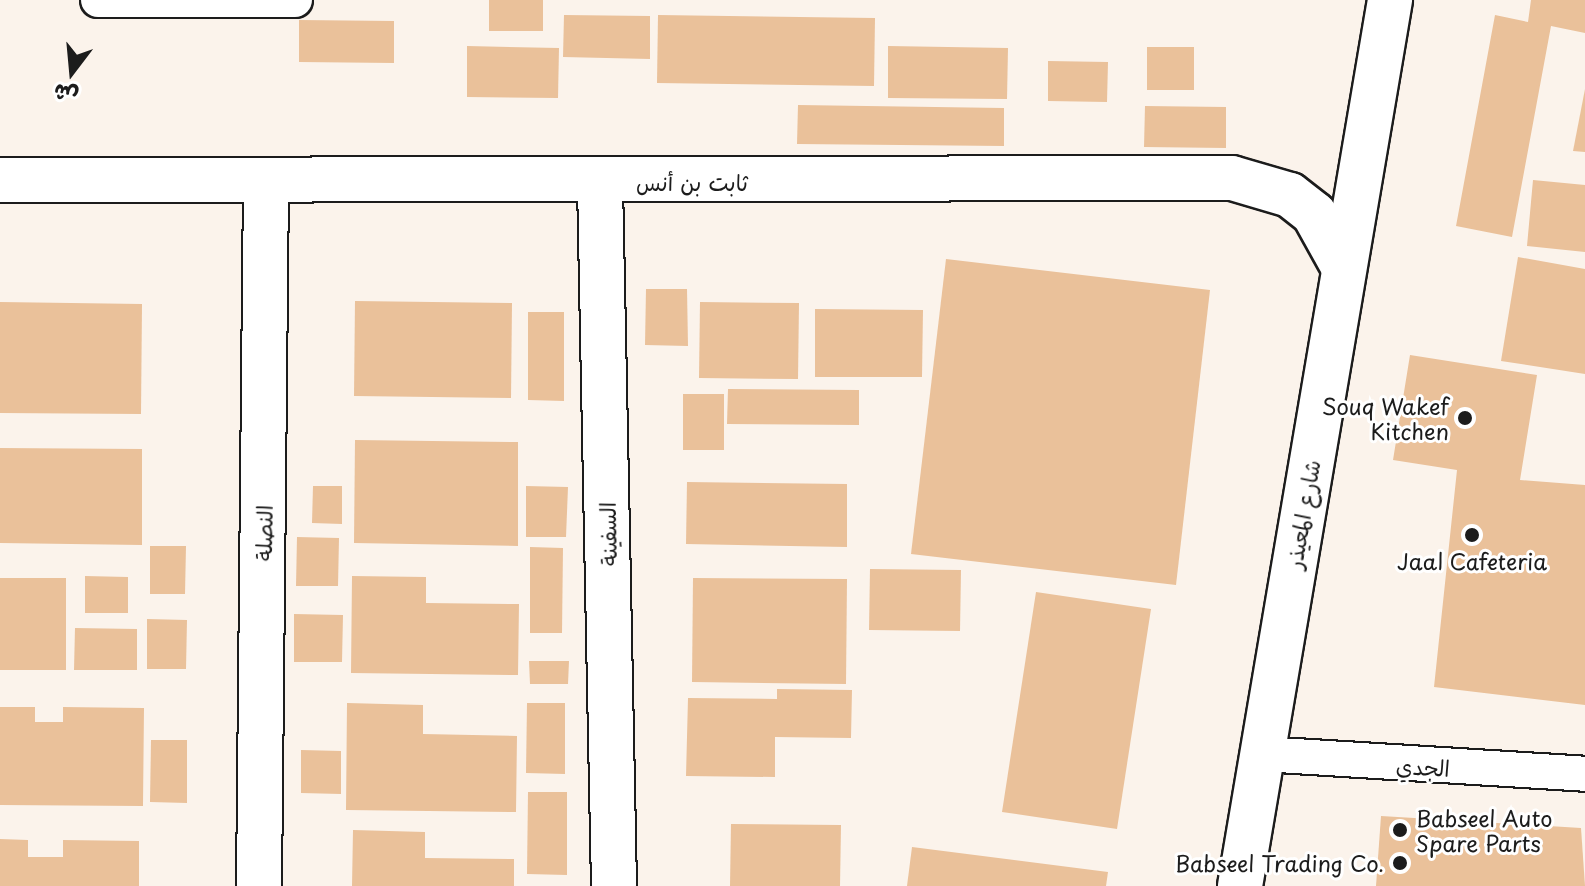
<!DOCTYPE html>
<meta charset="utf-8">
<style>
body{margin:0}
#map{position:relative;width:1585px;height:886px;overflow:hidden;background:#fbf3eb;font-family:"Playpen Sans","Playpen Sans Arabic",sans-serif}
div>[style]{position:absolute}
.building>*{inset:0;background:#eac19a}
.roads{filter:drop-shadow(2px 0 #1c1c1c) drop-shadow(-2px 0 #1c1c1c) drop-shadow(0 2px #1c1c1c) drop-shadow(0 -2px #1c1c1c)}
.service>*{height:34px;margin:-17px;padding:0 17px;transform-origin:17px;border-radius:17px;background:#fff}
.minor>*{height:44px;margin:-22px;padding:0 22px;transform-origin:22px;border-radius:22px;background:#fff}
.tertiary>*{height:44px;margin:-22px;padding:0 22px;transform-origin:22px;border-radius:22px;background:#fff}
.dots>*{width:22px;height:22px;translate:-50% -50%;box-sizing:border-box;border:4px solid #fff;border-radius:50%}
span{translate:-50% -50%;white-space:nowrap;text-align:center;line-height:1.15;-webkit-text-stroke:6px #fff;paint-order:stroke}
.street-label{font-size:22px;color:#1c1c1c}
.poi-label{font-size:22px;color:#1c1c1c}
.right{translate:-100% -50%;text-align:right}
.left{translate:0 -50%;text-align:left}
.north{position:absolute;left:32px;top:32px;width:80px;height:80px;-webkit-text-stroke:6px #fff;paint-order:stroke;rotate:196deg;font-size:22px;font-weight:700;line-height:32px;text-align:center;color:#1c1c1c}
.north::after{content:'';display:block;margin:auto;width:28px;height:36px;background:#1c1c1c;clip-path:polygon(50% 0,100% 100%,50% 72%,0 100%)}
</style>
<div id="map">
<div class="building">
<i style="clip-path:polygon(489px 0,543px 0,543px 31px,489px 31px)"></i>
<i style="clip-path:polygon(1531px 0,1585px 0,1585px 33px,1551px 26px,1512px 237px,1456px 226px,1495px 15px,1528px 22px)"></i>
<i style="clip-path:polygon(564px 15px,650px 16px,650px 59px,563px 57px)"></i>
<i style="clip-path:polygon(658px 15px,875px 18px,874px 86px,657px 83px)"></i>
<i style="clip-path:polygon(299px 20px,394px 21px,394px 63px,299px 62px)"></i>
<i style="clip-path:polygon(467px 46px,559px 48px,558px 98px,467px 97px)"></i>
<i style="clip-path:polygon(888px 46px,1008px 48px,1007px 99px,888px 98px)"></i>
<i style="clip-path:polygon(1147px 47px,1194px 47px,1194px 90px,1147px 90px)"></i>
<i style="clip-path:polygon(1048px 61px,1108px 62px,1107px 102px,1048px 101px)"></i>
<i style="clip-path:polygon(1585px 89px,1585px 152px,1573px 151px)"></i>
<i style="clip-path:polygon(798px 105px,1004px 108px,1004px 146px,797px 144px)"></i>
<i style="clip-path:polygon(1145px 106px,1226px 107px,1226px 148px,1144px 147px)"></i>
<i style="clip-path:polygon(1533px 180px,1585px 185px,1585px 252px,1527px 246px)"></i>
<i style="clip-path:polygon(1518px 257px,1585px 269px,1585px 374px,1501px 361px)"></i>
<i style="clip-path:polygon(946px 259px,1210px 290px,1176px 585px,911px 554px)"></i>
<i style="clip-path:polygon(646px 289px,687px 289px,688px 346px,645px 345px)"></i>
<i style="clip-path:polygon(355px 301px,512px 303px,511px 398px,354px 396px)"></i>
<i style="clip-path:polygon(0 302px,142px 304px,141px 414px,0 413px)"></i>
<i style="clip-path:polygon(700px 302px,799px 303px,798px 379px,699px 378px)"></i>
<i style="clip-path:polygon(815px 309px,923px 310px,922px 377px,815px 377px)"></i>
<i style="clip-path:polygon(528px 312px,564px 312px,564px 401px,528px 400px)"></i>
<i style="clip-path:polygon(1410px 355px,1537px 375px,1520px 480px,1585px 485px,1585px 705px,1434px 687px,1457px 470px,1393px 460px)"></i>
<i style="clip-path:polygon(728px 389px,859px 390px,859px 425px,727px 424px)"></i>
<i style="clip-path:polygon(683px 394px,724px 394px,724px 450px,683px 450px)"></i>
<i style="clip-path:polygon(355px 440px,518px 442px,518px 546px,354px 543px)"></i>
<i style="clip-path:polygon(0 448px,142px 449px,142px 545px,0 543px)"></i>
<i style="clip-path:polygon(687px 482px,847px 484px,847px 547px,686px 544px)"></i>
<i style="clip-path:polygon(313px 486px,342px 486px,342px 524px,312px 523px)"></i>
<i style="clip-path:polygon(526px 486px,568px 487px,566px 537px,526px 537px)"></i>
<i style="clip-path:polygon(297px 537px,339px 538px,338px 586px,296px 586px)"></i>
<i style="clip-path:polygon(150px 546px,186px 546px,185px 594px,150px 594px)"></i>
<i style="clip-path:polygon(530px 547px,563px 548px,562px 633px,530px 633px)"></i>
<i style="clip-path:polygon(870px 569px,961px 570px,960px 631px,869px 630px)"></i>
<i style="clip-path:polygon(85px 576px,128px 577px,128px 613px,85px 613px)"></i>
<i style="clip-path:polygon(352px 576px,426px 577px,426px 603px,519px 604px,518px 675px,351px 673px)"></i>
<i style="clip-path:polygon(0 578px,66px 578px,66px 670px,0 670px)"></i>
<i style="clip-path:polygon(693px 578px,847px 579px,846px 684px,692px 682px)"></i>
<i style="clip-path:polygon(1036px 592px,1151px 609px,1117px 829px,1002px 812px)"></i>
<i style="clip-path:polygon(294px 614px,343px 615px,342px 662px,294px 662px)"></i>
<i style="clip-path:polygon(147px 619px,187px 620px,186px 669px,147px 669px)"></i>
<i style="clip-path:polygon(75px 628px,137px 629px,137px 670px,74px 670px)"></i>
<i style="clip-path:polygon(529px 661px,569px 661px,568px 684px,530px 684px)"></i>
<i style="clip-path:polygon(777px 689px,852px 690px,851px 738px,775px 737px,775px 777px,686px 776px,688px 698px,777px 699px)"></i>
<i style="clip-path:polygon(347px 703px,423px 705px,423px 734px,517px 736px,516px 812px,346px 810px)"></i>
<i style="clip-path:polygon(527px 703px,565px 703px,565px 774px,526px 773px)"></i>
<i style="clip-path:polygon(0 707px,35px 707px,35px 722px,63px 722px,63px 707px,144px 708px,143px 806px,0 805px)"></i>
<i style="clip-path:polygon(151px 740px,187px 740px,187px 803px,150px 802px)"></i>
<i style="clip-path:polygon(301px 750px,341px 751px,341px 794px,301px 793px)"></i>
<i style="clip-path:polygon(528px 792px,567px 792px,567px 875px,527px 874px)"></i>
<i style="clip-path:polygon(1381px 816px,1581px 828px,1585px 886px,1376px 886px)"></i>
<i style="clip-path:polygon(731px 824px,841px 825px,840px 886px,730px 886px)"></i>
<i style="clip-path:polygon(353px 830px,425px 832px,425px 858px,514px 859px,514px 886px,352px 886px)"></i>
<i style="clip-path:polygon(0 839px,28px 840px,28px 857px,63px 857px,63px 840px,139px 841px,139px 886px,0 886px)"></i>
<i style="clip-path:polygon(912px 847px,1108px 872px,1106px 886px,907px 886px)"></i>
</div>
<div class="roads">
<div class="service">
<i style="left:98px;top:0;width:197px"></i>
<i style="left:1262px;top:754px;width:324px;rotate:3.5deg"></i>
</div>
<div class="minor">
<i style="left:0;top:180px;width:1232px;rotate:-0.09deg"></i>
<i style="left:1232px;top:178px;width:60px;rotate:16.3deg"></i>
<i style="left:1290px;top:195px;width:31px;rotate:38deg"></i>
<i style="left:1314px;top:214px;width:60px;rotate:60.9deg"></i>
<i style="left:600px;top:183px;width:703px;rotate:88.86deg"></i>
<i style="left:259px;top:886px;width:705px;rotate:-89.43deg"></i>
</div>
<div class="tertiary">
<i style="left:1240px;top:886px;width:899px;rotate:-80.39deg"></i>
</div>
</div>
<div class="dots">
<i style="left:1465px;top:418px;background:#1c1c1c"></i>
<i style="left:1472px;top:535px;background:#1c1c1c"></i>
<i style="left:1400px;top:830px;background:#1c1c1c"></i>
<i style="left:1400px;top:863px;background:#1c1c1c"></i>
</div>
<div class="street-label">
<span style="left:692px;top:182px">ثابت بن أنس</span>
<span style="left:1302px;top:514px;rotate:-80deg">شارع المعيذر</span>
<span style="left:263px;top:533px;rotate:-89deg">النصلة</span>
<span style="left:607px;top:534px;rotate:-91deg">السفينة</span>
<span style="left:1423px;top:766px;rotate:3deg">الجدي</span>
</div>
<div class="poi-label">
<span class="right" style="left:1449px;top:418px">Souq Wakef<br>Kitchen</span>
<span style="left:1472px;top:561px">Jaal Cafeteria</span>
<span class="left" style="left:1416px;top:830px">Babseel Auto<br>Spare Parts</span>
<span class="right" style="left:1384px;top:863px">Babseel Trading Co.</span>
</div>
<div class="north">ش</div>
</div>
